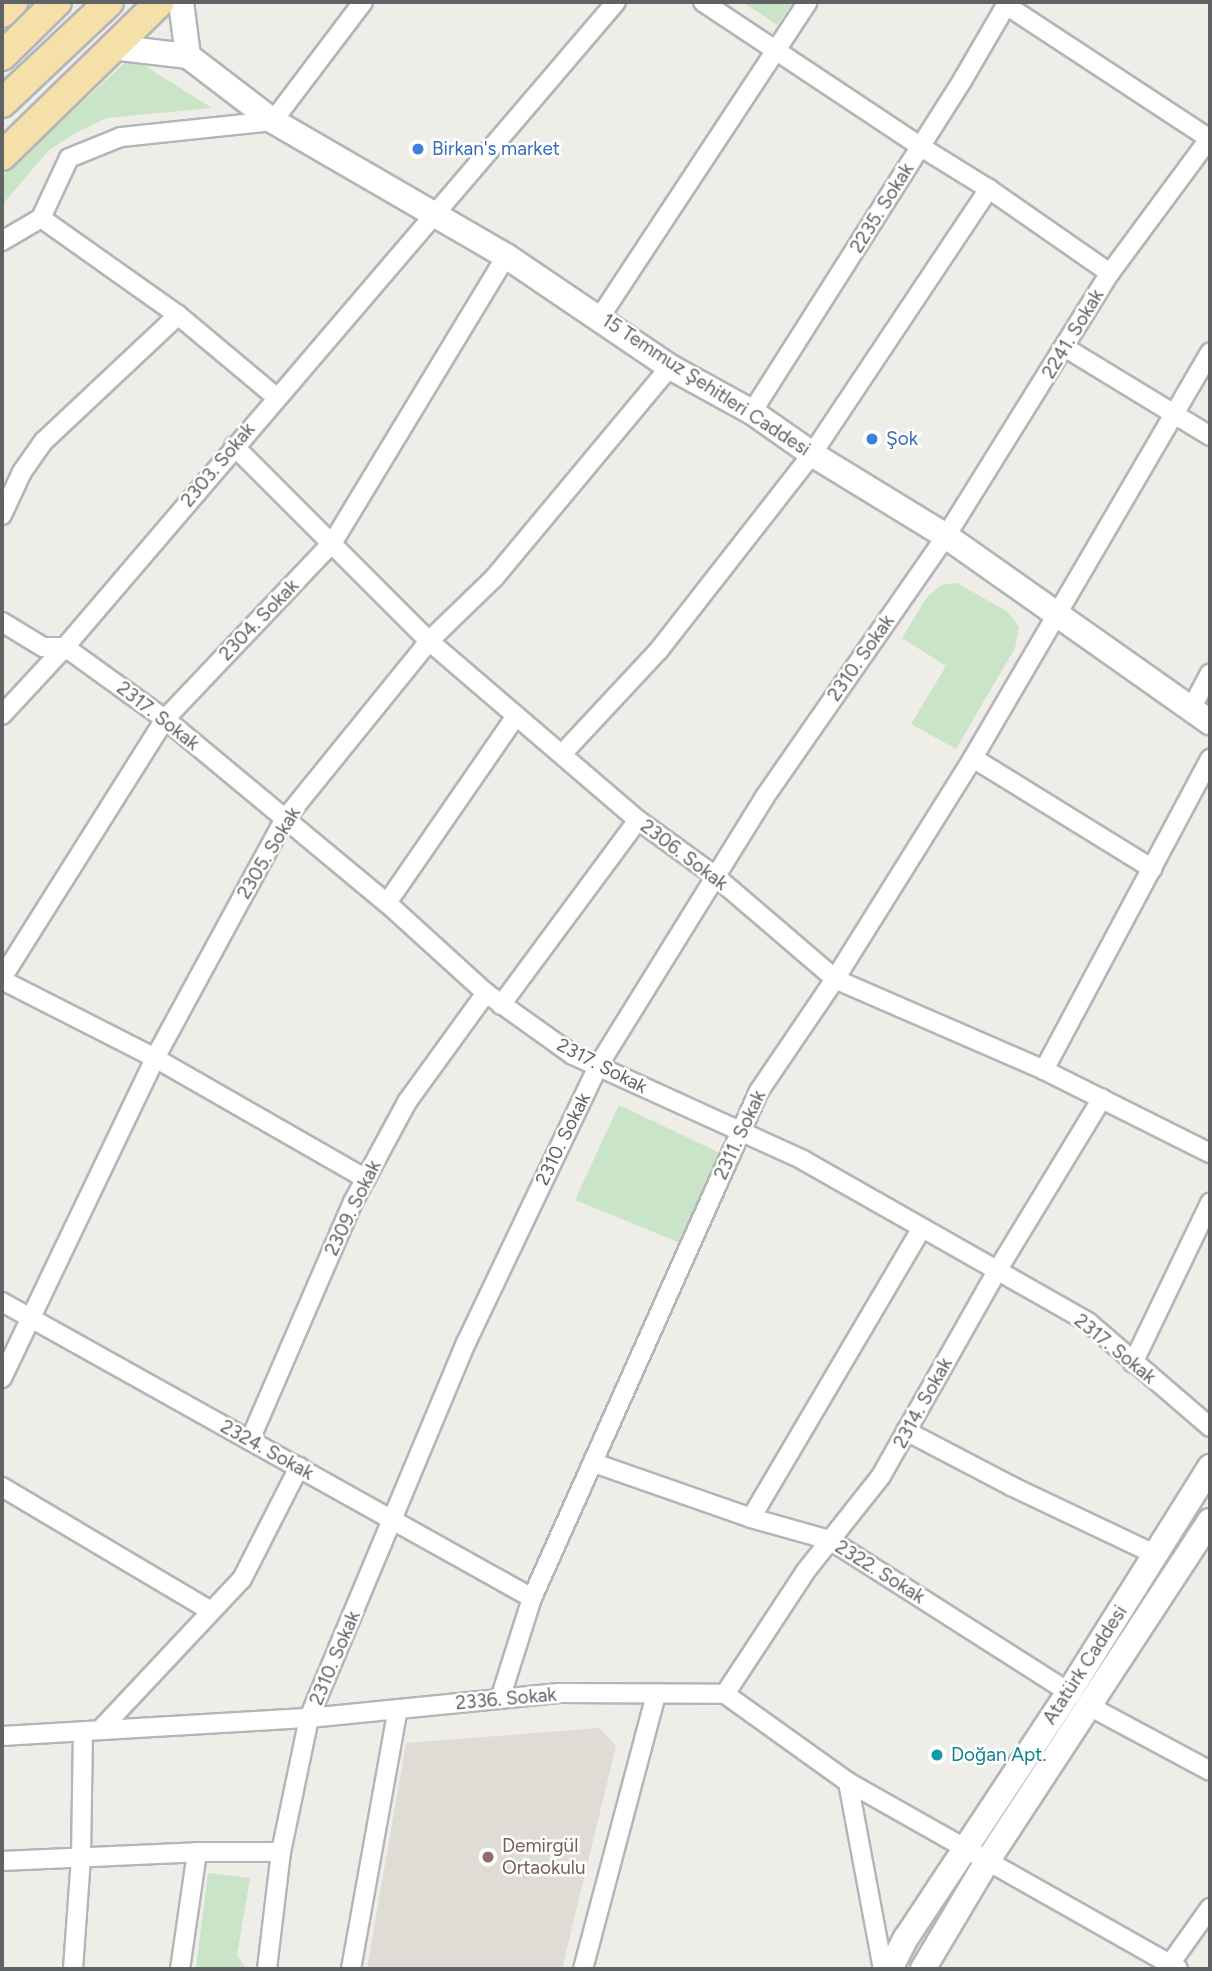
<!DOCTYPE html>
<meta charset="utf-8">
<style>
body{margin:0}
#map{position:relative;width:1212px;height:1971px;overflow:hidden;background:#efede8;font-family:Figtree,sans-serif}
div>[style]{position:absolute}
.education>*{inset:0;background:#dfdcd6}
.green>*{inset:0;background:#c9e4c7}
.roads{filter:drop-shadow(2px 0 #b3b5b8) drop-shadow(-2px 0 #b3b5b8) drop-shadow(0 2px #b3b5b8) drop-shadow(0 -2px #b3b5b8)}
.minor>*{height:18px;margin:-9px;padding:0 9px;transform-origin:9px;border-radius:9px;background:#fff}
.secondary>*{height:24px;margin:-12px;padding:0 12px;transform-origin:12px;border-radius:12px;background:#fff}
.trunk>*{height:28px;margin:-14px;padding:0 14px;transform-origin:14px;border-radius:14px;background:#f4e0a8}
.dots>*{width:19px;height:19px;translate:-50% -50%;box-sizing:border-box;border:4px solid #fff;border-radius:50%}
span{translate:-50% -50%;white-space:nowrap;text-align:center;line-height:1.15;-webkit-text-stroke:5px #fff;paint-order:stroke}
.shop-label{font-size:19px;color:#366cbe}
.left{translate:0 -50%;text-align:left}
.street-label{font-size:19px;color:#5f6366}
.culture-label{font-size:19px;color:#0d838f}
.education-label{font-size:19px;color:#785e54}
.frame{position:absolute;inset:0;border:4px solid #5f6366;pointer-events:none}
</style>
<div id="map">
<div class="education">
<i style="clip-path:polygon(599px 1728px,616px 1746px,562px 1969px,367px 1969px,406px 1743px)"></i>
</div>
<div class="green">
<i style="clip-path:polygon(743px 2px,793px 2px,777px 25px)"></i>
<i style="clip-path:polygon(131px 57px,212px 108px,107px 118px,75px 133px,48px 151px,2px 205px,2px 176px)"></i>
<i style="clip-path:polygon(957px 583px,1008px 612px,1019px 627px,1015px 648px,956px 749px,911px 724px,946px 666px,902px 638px,927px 597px,942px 585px)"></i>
<i style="clip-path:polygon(619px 1105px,722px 1154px,683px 1244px,575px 1200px)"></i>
<i style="clip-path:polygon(208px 1873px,250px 1878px,237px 1955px,246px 1969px,196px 1969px)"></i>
</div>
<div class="roads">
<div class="minor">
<i style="left:703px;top:2px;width:262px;rotate:33.6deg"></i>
<i style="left:921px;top:147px;width:80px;rotate:31.7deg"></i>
<i style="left:989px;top:189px;width:147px;rotate:34.8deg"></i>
<i style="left:1006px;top:5px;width:244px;rotate:33.3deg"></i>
<i style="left:41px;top:218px;width:168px;rotate:35.3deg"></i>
<i style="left:178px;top:315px;width:128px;rotate:39.9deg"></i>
<i style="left:2px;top:241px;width:45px;rotate:-30.5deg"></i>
<i style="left:41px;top:218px;width:66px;rotate:-65deg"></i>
<i style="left:69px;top:158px;width:56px;rotate:-22deg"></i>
<i style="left:121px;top:137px;width:153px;rotate:-6deg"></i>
<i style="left:273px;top:121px;width:149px;rotate:-52.9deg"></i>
<i style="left:600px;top:317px;width:377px;rotate:-56.6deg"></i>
<i style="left:1066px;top:348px;width:169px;rotate:31.4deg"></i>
<i style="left:752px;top:412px;width:392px;rotate:-57.6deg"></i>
<i style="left:962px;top:81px;width:91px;rotate:-59.8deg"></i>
<i style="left:234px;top:446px;width:276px;rotate:45deg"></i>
<i style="left:429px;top:641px;width:275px;rotate:40.6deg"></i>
<i style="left:638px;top:820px;width:95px;rotate:36deg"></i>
<i style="left:715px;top:876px;width:158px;rotate:40.6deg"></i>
<i style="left:835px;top:979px;width:228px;rotate:23.5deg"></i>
<i style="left:1044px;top:1070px;width:186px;rotate:26.6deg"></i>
<i style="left:2px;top:515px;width:47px;rotate:-65.1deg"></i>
<i style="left:22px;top:472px;width:38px;rotate:-55deg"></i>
<i style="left:44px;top:441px;width:184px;rotate:-43.2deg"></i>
<i style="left:2px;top:622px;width:48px;rotate:31.4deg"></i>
<i style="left:43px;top:647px;width:22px"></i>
<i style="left:65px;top:647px;width:123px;rotate:35.8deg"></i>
<i style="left:165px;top:719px;width:288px;rotate:39.7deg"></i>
<i style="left:387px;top:903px;width:134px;rotate:42.3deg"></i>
<i style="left:486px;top:993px;width:107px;rotate:35.5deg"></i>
<i style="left:573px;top:1055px;width:253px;rotate:24.5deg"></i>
<i style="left:803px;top:1160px;width:328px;rotate:29.6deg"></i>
<i style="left:1088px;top:1322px;width:161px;rotate:40.7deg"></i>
<i style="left:1192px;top:707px;width:38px;rotate:-62deg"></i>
<i style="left:2px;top:715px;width:93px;rotate:-47.2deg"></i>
<i style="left:65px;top:647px;width:848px;rotate:-49.49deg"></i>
<i style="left:562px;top:754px;width:142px;rotate:-47deg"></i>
<i style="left:659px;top:650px;width:249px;rotate:-52deg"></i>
<i style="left:812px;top:454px;width:319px;rotate:-56.3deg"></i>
<i style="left:973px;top:758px;width:211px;rotate:31.7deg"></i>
<i style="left:387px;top:903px;width:227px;rotate:-55.4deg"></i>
<i style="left:2px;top:978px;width:306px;rotate:-57.8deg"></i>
<i style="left:165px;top:719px;width:244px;rotate:-46.5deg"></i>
<i style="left:333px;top:542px;width:334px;rotate:-58.8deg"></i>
<i style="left:2px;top:980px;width:172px;rotate:27deg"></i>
<i style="left:155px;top:1058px;width:243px;rotate:29.8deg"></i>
<i style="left:501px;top:1005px;width:230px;rotate:-53.5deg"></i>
<i style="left:1044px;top:1070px;width:353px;rotate:-61.9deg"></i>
<i style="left:2px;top:1302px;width:607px;rotate:29.18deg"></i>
<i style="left:1133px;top:1363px;width:178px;rotate:-64.3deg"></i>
<i style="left:2px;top:1378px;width:355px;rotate:-64.4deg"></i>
<i style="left:155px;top:1058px;width:272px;rotate:-61.5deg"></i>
<i style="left:285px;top:819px;width:229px;rotate:-51deg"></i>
<i style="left:429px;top:641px;width:91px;rotate:-44.1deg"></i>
<i style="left:494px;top:578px;width:275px;rotate:-50.2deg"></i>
<i style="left:906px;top:1431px;width:119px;rotate:27.6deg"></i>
<i style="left:1011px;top:1486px;width:161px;rotate:25.4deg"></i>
<i style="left:250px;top:1440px;width:259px;rotate:-66.6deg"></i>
<i style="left:353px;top:1202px;width:114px;rotate:-61.6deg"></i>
<i style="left:407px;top:1102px;width:135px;rotate:-54.1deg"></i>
<i style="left:594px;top:1463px;width:166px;rotate:19.3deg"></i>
<i style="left:751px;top:1518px;width:82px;rotate:15.6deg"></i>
<i style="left:830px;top:1540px;width:283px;rotate:32.5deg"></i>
<i style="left:2px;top:1487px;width:243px;rotate:30.7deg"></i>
<i style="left:751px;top:1518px;width:335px;rotate:-59.5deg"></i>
<i style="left:725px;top:1694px;width:146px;rotate:-56.7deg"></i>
<i style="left:805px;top:1572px;width:122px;rotate:-51.6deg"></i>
<i style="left:881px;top:1476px;width:236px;rotate:-60.5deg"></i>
<i style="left:997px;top:1271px;width:202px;rotate:-58.7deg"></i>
<i style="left:500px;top:1699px;width:106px;rotate:-72.4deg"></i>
<i style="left:532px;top:1598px;width:555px;rotate:-65.88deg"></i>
<i style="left:759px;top:1091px;width:135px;rotate:-55.8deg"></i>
<i style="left:835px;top:979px;width:261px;rotate:-58deg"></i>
<i style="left:973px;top:758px;width:470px;rotate:-59.7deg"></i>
<i style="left:1089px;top:1706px;width:137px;rotate:28.2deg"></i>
<i style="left:100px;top:1730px;width:207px;rotate:-46.8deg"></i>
<i style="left:242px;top:1579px;width:126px;rotate:-63deg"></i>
<i style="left:2px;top:1736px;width:308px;rotate:-3.4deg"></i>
<i style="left:309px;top:1718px;width:251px;rotate:-5.7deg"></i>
<i style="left:559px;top:1693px;width:166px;rotate:0.3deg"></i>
<i style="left:725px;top:1694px;width:151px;rotate:35.6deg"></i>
<i style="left:848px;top:1782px;width:379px;rotate:29.5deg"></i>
<i style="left:848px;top:1782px;width:190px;rotate:79.4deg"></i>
<i style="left:2px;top:1861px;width:195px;rotate:-2.6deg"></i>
<i style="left:197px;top:1852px;width:84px"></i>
<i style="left:1170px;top:1964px;width:69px;rotate:-54.5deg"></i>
<i style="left:73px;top:1969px;width:111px;rotate:-85.9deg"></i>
<i style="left:81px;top:1858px;width:126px;rotate:-89.1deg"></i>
<i style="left:180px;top:1969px;width:118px;rotate:-81.7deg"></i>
<i style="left:267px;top:1969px;width:118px;rotate:-83.2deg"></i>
<i style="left:281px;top:1852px;width:137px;rotate:-78.2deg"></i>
<i style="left:309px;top:1718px;width:407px;rotate:-67.3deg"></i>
<i style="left:466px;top:1343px;width:307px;rotate:-64.5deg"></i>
<i style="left:598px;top:1066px;width:315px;rotate:-58.2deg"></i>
<i style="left:764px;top:798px;width:319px;rotate:-55.2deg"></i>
<i style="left:946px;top:536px;width:310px;rotate:-58.1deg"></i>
<i style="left:1110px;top:273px;width:168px;rotate:-53.5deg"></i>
<i style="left:351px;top:1969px;width:264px;rotate:-79.8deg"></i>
<i style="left:583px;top:1969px;width:285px;rotate:-75.1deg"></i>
</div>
<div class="secondary">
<i style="left:181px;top:2px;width:54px;rotate:82.6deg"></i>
<i style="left:112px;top:47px;width:77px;rotate:6.8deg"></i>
<i style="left:188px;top:56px;width:107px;rotate:37.4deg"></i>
<i style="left:273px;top:121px;width:269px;rotate:30.1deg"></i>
<i style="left:506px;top:256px;width:198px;rotate:34.1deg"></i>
<i style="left:670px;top:367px;width:94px;rotate:28.8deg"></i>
<i style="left:752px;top:412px;width:73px;rotate:35deg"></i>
<i style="left:812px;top:454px;width:157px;rotate:31.5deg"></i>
<i style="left:946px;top:536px;width:323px;rotate:35.2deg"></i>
<i style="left:890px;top:1969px;width:35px;rotate:-63deg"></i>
<i style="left:906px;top:1938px;width:295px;rotate:-56.5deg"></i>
<i style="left:1069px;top:1692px;width:266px;rotate:-57.9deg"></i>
<i style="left:923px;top:1969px;width:127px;rotate:-59.2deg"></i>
<i style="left:988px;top:1860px;width:405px;rotate:-56.8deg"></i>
</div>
<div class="trunk">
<i style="left:2px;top:13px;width:16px;rotate:-45deg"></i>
<i style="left:2px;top:56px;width:77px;rotate:-44.5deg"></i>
<i style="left:2px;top:103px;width:147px;rotate:-43.3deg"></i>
<i style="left:2px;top:156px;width:221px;rotate:-44.3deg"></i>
</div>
</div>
<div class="dots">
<i style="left:418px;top:149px;background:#3f7fe0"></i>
<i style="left:872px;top:439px;background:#3f7fe0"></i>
<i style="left:937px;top:1755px;background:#0f9aa8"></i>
<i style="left:488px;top:1857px;background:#8d6e63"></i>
</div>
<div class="shop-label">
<span class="left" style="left:432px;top:149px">Birkan's market</span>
<span class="left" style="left:886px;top:439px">Şok</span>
</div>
<div class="street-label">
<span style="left:882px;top:208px;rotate:-58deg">2235. Sokak</span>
<span style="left:1073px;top:334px;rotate:-59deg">2241. Sokak</span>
<span style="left:706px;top:385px;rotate:33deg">15 Temmuz Şehitleri Caddesi</span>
<span style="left:218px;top:465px;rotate:-50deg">2303. Sokak</span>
<span style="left:259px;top:620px;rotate:-46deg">2304. Sokak</span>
<span style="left:861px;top:658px;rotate:-55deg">2310. Sokak</span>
<span style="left:158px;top:716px;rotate:38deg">2317. Sokak</span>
<span style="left:269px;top:853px;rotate:-59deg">2305. Sokak</span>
<span style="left:684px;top:855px;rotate:37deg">2306. Sokak</span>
<span style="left:602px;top:1066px;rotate:27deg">2317. Sokak</span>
<span style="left:740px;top:1135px;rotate:-65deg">2311. Sokak</span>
<span style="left:563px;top:1139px;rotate:-64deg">2310. Sokak</span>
<span style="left:353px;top:1208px;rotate:-64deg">2309. Sokak</span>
<span style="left:1115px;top:1349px;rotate:39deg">2317. Sokak</span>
<span style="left:923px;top:1403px;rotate:-61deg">2314. Sokak</span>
<span style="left:267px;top:1450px;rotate:29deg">2324. Sokak</span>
<span style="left:880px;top:1572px;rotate:32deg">2322. Sokak</span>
<span style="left:335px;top:1658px;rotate:-67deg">2310. Sokak</span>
<span style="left:1085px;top:1665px;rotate:-57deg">Atatürk Caddesi</span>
<span style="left:506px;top:1699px;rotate:-5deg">2336. Sokak</span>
</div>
<div class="culture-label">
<span class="left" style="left:951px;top:1755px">Doğan Apt.</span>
</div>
<div class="education-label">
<span class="left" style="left:502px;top:1857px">Demirgül<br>Ortaokulu</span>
</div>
<div class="frame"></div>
</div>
